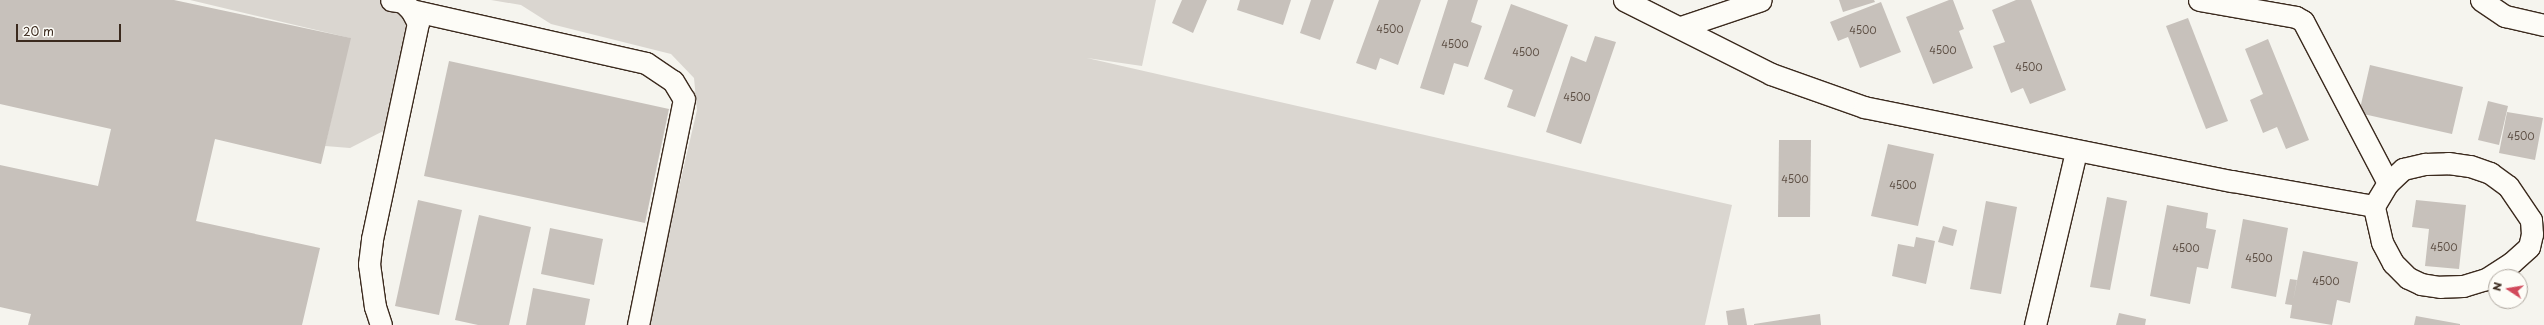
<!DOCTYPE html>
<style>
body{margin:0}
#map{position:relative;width:2544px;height:325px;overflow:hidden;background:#f5f4ee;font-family:"Playpen Sans",sans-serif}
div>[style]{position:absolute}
.green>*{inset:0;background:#dad6d0}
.building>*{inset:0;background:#c7c1bb}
.roads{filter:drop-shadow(1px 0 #3b2a1e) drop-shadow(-1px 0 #3b2a1e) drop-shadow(0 1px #3b2a1e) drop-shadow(0 -1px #3b2a1e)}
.lane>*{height:21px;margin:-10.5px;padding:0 10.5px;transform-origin:10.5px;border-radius:10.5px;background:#fdfcf7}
span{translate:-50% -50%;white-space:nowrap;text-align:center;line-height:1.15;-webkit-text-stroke:4px #fdfcf7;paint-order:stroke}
.number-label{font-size:10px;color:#5e5045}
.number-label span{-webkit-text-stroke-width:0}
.north{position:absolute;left:2488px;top:269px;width:40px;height:40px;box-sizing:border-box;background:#fdfcf7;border:1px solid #afa8a0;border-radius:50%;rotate:282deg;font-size:11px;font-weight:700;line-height:16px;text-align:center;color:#3b2a1e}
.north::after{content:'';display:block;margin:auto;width:14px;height:18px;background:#d1495b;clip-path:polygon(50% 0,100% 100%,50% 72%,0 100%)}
.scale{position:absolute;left:16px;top:24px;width:105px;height:18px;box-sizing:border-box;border:2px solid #3b2a1e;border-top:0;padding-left:5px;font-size:12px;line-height:14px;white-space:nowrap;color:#3b2a1e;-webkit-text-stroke:3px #fdfcf7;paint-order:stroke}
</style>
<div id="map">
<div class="green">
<i style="clip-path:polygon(190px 0,391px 0,411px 10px,397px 124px,350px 148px,325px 146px,350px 38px)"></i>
<i style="clip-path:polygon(491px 0,1156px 0,1142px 66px,1087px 58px,1732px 205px,1705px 325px,647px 325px,697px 110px,694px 78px,671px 54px,551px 24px,521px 5px)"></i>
</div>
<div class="building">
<i style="clip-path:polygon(0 0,174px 0,351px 38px,321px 164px,215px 139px,196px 221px,320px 248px,302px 325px,28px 325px,31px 314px,0 307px,0 165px,98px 186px,111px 129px,0 104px)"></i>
<i style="clip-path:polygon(1182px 0,1207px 0,1193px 33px,1172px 23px)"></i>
<i style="clip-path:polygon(1240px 0,1291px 0,1283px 25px,1237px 10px)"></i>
<i style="clip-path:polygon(1311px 0,1334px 0,1320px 40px,1300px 33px)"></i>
<i style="clip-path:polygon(1379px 0,1421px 0,1398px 65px,1380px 58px,1376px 70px,1356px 63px)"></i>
<i style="clip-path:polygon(1448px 0,1478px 0,1471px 22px,1482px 26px,1468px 67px,1454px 63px,1444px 95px,1420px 88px)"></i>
<i style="clip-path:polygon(1839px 0,1874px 0,1875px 2px,1843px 12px)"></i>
<i style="clip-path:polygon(1949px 0,1953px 0,1964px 29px,1959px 31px,1973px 68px,1933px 84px,1906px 17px)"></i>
<i style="clip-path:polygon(2016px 0,2031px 0,2066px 90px,2030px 104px,2023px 88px,2011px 93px,1993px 46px,2005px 42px,1992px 10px)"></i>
<i style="clip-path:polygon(1881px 2px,1901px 52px,1860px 68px,1848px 37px,1838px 41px,1830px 22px)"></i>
<i style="clip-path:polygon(1511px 4px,1568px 25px,1535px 117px,1507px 107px,1513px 90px,1484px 79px)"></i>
<i style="clip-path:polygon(2188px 18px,2228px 121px,2206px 129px,2166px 26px)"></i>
<i style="clip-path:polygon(1595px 36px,1616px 42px,1581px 144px,1546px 132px,1571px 56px,1586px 62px)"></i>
<i style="clip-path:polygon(2268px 39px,2309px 140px,2286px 149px,2277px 127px,2263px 133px,2250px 100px,2263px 94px,2245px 49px)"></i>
<i style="clip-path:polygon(449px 61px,669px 109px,645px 223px,424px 176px)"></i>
<i style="clip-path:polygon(2370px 65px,2463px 87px,2452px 134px,2359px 113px)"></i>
<i style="clip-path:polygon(2488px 101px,2508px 106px,2499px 145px,2478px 140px)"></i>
<i style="clip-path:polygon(2507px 112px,2543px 118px,2535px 160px,2499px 153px)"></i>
<i style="clip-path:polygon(1779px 140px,1811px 140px,1810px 217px,1778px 217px)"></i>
<i style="clip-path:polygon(1888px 144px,1934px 154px,1918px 226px,1871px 216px)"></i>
<i style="clip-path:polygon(2107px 197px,2127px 201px,2110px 290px,2090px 287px)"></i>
<i style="clip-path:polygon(418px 200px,462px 210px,439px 315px,395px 306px)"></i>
<i style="clip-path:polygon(2416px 200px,2466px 205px,2459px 269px,2425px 266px,2429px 229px,2412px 227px)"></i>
<i style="clip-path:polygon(1986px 201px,2017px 207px,2001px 294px,1970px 289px)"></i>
<i style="clip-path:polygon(2167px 205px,2208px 213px,2206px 228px,2216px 230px,2208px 269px,2197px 267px,2190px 304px,2150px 296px)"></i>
<i style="clip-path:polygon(479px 215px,531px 227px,509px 325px,478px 325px,455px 320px)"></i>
<i style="clip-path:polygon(2243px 219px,2288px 228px,2276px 297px,2231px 288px)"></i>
<i style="clip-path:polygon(1943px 226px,1957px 230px,1953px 246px,1938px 242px)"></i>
<i style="clip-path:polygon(550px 228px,603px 239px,594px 285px,541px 274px)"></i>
<i style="clip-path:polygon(1916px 237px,1935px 241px,1926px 284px,1892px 276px,1898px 244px,1914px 247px)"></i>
<i style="clip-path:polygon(2303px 251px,2358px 262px,2350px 303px,2337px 300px,2332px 325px,2290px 318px,2292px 305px,2285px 304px,2290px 279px,2297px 280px,2293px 301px)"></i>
<i style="clip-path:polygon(533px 288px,590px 299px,585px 325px,526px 325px)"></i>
<i style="clip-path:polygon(1744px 308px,1747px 325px,1728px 325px,1726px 311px)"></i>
<i style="clip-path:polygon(2119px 313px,2146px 319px,2145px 325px,2116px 325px)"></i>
<i style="clip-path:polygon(1820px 314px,1821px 325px,1754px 325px,1754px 324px)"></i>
<i style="clip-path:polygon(2416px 316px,2460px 324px,2460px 325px,2414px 325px)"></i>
</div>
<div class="roads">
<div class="lane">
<i style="left:1624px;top:0;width:165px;rotate:26.7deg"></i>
<i style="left:1771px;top:74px;width:99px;rotate:19.5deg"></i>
<i style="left:1864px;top:107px;width:375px;rotate:11.4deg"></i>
<i style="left:2232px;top:181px;width:144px;rotate:10deg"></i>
<i style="left:2199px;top:0;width:98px;rotate:9.9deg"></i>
<i style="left:2296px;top:17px;width:8px;rotate:30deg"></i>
<i style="left:2303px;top:21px;width:183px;rotate:62.3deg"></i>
<i style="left:2481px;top:0;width:29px;rotate:34deg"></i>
<i style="left:2505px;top:16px;width:40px;rotate:13deg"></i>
<i style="left:411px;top:10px;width:241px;rotate:12.7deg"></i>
<i style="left:646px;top:63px;width:32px;rotate:34deg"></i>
<i style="left:673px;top:81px;width:21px;rotate:59deg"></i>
<i style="left:684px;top:99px;width:231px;rotate:101.5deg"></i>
<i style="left:1681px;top:27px;width:84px;rotate:-18.6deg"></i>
<i style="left:2448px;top:163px;width:22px;rotate:8deg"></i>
<i style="left:2470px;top:166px;width:21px;rotate:19deg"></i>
<i style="left:2490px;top:173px;width:22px;rotate:36deg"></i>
<i style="left:2508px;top:186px;width:41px;rotate:55.9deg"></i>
<i style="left:2531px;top:220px;width:14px;rotate:86deg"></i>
<i style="left:2532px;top:234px;width:13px;rotate:103deg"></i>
<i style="left:2529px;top:247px;width:24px;rotate:138deg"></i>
<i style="left:2511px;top:263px;width:30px;rotate:147deg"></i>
<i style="left:2486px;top:279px;width:24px;rotate:163deg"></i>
<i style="left:2463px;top:286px;width:23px;rotate:178deg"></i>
<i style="left:2440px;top:287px;width:19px;rotate:-171deg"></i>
<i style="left:2421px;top:284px;width:14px;rotate:-155deg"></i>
<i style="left:2408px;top:278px;width:21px;rotate:-135deg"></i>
<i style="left:2393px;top:263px;width:24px;rotate:-118deg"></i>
<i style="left:2382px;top:242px;width:37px;rotate:-103deg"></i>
<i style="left:2374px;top:206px;width:27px;rotate:-59deg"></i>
<i style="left:2388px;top:183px;width:21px;rotate:-43deg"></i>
<i style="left:2403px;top:169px;width:23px;rotate:-13deg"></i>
<i style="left:2425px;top:164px;width:23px;rotate:-2deg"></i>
<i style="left:381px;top:325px;width:19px;rotate:-108deg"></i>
<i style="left:375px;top:307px;width:43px;rotate:-97.9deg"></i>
<i style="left:369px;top:264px;width:25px;rotate:-83deg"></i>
<i style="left:372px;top:239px;width:221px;rotate:-78deg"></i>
<i style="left:418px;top:23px;width:15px;rotate:-118deg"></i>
<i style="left:411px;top:10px;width:11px;rotate:-135deg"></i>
<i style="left:403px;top:2px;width:12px;rotate:-171deg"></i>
<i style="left:2035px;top:325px;width:179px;rotate:-76.7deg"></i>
</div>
</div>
<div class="number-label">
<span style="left:1390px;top:29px">4500</span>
<span style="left:1863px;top:30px">4500</span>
<span style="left:1455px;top:44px">4500</span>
<span style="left:1943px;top:50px">4500</span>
<span style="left:1526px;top:52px">4500</span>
<span style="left:2029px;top:67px">4500</span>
<span style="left:1577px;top:97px">4500</span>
<span style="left:2521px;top:136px">4500</span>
<span style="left:1795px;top:179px">4500</span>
<span style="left:1903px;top:185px">4500</span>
<span style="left:2444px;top:247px">4500</span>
<span style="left:2186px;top:248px">4500</span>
<span style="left:2259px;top:258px">4500</span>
<span style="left:2326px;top:281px">4500</span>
</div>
<div class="north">N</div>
<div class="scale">20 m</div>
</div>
